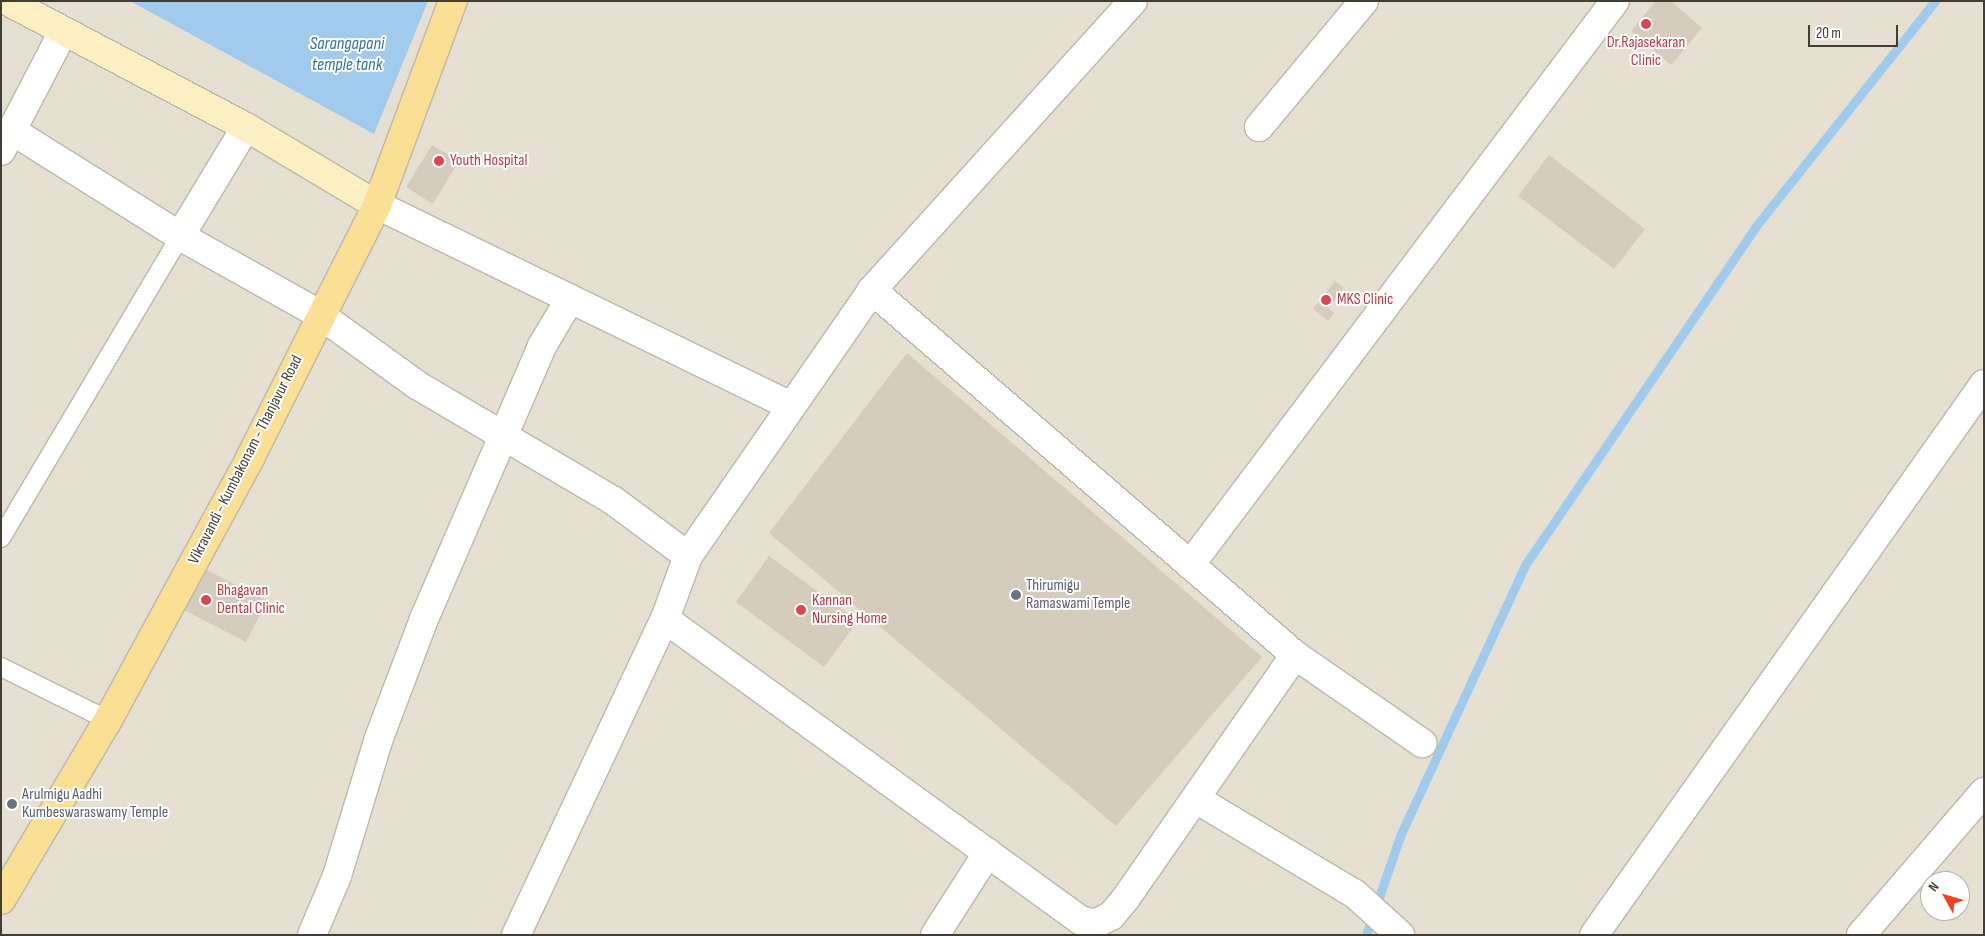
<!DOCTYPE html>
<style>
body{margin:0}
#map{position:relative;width:1985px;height:936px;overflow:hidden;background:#f1eee4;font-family:"Sofia Sans Condensed",sans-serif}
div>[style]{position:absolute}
.residential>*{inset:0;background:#e5e0d2}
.water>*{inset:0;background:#a1cbed}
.stream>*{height:9px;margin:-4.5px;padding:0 4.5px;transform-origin:4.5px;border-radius:4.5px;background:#a1cbed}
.building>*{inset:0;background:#d5ccbd}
.roads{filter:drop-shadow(1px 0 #bfb8aa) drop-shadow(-1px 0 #bfb8aa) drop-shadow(0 1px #bfb8aa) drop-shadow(0 -1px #bfb8aa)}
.lane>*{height:18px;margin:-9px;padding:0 9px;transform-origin:9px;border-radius:9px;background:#fff}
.street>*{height:28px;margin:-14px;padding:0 14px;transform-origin:14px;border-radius:14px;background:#fff}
.secondary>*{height:28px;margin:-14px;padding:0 14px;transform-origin:14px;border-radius:14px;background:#fcf0c3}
.primary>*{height:28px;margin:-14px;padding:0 14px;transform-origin:14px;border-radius:14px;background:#fae094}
.dots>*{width:14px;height:14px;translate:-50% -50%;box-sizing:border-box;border:2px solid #fff;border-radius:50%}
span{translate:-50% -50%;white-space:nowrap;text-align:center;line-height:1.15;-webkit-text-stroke:4px #fff;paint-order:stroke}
.health-label{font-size:16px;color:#be3a42}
.left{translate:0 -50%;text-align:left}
.street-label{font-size:16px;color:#433e34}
.worship-label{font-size:16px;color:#5b616d}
.water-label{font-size:18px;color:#3274aa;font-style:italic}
.frame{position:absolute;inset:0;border:2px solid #433e34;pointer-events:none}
.north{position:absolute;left:1920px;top:871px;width:50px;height:50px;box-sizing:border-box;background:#fff;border:1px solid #b4b2ae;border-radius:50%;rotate:309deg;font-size:14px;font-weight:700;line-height:20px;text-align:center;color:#433e34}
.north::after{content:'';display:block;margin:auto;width:18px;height:22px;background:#f1421a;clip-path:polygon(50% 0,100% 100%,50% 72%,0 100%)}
.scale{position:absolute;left:1808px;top:25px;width:90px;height:22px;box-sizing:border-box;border:2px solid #433e34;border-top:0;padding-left:6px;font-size:15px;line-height:18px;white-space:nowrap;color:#433e34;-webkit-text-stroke:4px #fff;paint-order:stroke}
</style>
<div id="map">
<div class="residential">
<i style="clip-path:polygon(evenodd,1px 1px,1984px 1px,1984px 935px,1px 935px,1px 1px,1930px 881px,1960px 881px,1960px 911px,1930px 911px,1930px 881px)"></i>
</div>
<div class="water">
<i style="clip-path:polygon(130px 1px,428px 1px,374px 134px)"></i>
</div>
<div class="stream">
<i style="left:1366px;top:935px;width:105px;rotate:-71deg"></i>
<i style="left:1400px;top:836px;width:298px;rotate:-65.2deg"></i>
<i style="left:1525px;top:565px;width:410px;rotate:-55.7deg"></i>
<i style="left:1756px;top:226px;width:288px;rotate:-51.5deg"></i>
</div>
<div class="building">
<i style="clip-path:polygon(1656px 1px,1671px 1px,1702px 28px,1671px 65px,1631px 31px)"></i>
<i style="clip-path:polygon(432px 145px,459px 161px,433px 204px,406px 187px)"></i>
<i style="clip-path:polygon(1549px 155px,1645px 229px,1614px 269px,1518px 196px)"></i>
<i style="clip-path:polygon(1335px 281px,1344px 288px,1328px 308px,1334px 313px,1328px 321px,1313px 309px)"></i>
<i style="clip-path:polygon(907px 353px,1262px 657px,1116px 826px,769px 533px)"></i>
<i style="clip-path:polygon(769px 556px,858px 621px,824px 667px,736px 602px)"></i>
<i style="clip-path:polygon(203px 568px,267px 601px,246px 642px,182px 609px)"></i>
</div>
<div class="roads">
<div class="lane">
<i style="left:1px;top:538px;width:351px;rotate:-59.3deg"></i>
<i style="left:1px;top:667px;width:119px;rotate:26.4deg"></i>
</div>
<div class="street">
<i style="left:1259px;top:127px;width:164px;rotate:-50.2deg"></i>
<i style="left:14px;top:132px;width:196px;rotate:32.1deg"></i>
<i style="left:180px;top:236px;width:159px;rotate:29.3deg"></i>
<i style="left:319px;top:314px;width:121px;rotate:35.9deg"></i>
<i style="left:417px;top:385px;width:229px;rotate:30.5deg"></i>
<i style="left:614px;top:501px;width:92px;rotate:36.6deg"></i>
<i style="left:1px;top:151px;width:132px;rotate:-62.5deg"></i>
<i style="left:377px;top:205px;width:457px;rotate:25.9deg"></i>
<i style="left:180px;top:236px;width:127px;rotate:-58.8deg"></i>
<i style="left:1190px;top:565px;width:706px;rotate:-53deg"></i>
<i style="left:665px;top:619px;width:513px;rotate:35.95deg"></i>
<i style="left:1080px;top:920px;width:16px;rotate:15deg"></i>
<i style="left:1095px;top:924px;width:18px;rotate:-27deg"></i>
<i style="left:1111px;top:916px;width:23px;rotate:-50deg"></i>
<i style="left:1126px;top:898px;width:296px;rotate:-55.2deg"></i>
<i style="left:1295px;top:655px;width:559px;rotate:-139.21deg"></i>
<i style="left:1295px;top:655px;width:155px;rotate:34.7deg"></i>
<i style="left:1196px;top:799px;width:185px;rotate:30.9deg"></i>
<i style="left:1355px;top:894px;width:61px;rotate:42.3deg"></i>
<i style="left:312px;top:935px;width:64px;rotate:-67deg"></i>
<i style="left:337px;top:876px;width:144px;rotate:-73.1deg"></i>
<i style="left:379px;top:738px;width:127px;rotate:-69.3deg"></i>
<i style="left:424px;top:619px;width:297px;rotate:-66.6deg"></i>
<i style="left:542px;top:346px;width:55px;rotate:-59.2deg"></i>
<i style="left:516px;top:935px;width:349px;rotate:-64.8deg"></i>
<i style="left:665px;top:619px;width:67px;rotate:-69.9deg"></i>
<i style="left:688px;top:556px;width:323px;rotate:-55.3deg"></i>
<i style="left:872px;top:290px;width:389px;rotate:-47.9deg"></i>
<i style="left:935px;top:935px;width:98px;rotate:-57.4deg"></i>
<i style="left:1594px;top:935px;width:675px;rotate:-54.71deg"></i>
<i style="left:1861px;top:935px;width:189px;rotate:-49.3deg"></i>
</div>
<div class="secondary">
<i style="left:7px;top:1px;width:270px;rotate:27.8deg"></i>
<i style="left:246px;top:127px;width:152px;rotate:30.8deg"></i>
</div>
<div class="primary">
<i style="left:1px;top:900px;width:209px;rotate:-59.3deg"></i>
<i style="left:108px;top:720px;width:298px;rotate:-61.5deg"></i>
<i style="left:250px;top:458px;width:283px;rotate:-63.3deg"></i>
<i style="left:377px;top:205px;width:218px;rotate:-69.6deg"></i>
</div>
</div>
<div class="dots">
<i style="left:1646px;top:24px;background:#e0444e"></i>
<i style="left:439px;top:161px;background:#e0444e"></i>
<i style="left:1326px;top:300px;background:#e0444e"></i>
<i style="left:1016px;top:595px;background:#6b7280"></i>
<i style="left:206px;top:600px;background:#e0444e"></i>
<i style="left:801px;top:610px;background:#e0444e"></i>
<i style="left:12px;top:804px;background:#6b7280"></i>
</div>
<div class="health-label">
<span style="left:1646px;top:52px">Dr.Rajasekaran<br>Clinic</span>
<span class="left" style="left:450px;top:161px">Youth Hospital</span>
<span class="left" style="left:1337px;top:300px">MKS Clinic</span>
<span class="left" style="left:217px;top:600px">Bhagavan<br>Dental Clinic</span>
<span class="left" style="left:812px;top:610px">Kannan<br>Nursing Home</span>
</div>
<div class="street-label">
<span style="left:246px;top:460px;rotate:-63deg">Vikravandi - Kumbakonam - Thanjavur Road</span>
</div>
<div class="worship-label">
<span class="left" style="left:1026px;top:595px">Thirumigu<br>Ramaswami Temple</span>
<span class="left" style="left:22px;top:804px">Arulmigu Aadhi<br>Kumbeswaraswamy Temple</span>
</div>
<div class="water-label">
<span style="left:347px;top:55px">Sarangapani<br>temple tank</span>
</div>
<div class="frame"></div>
<div class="north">N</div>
<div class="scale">20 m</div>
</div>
